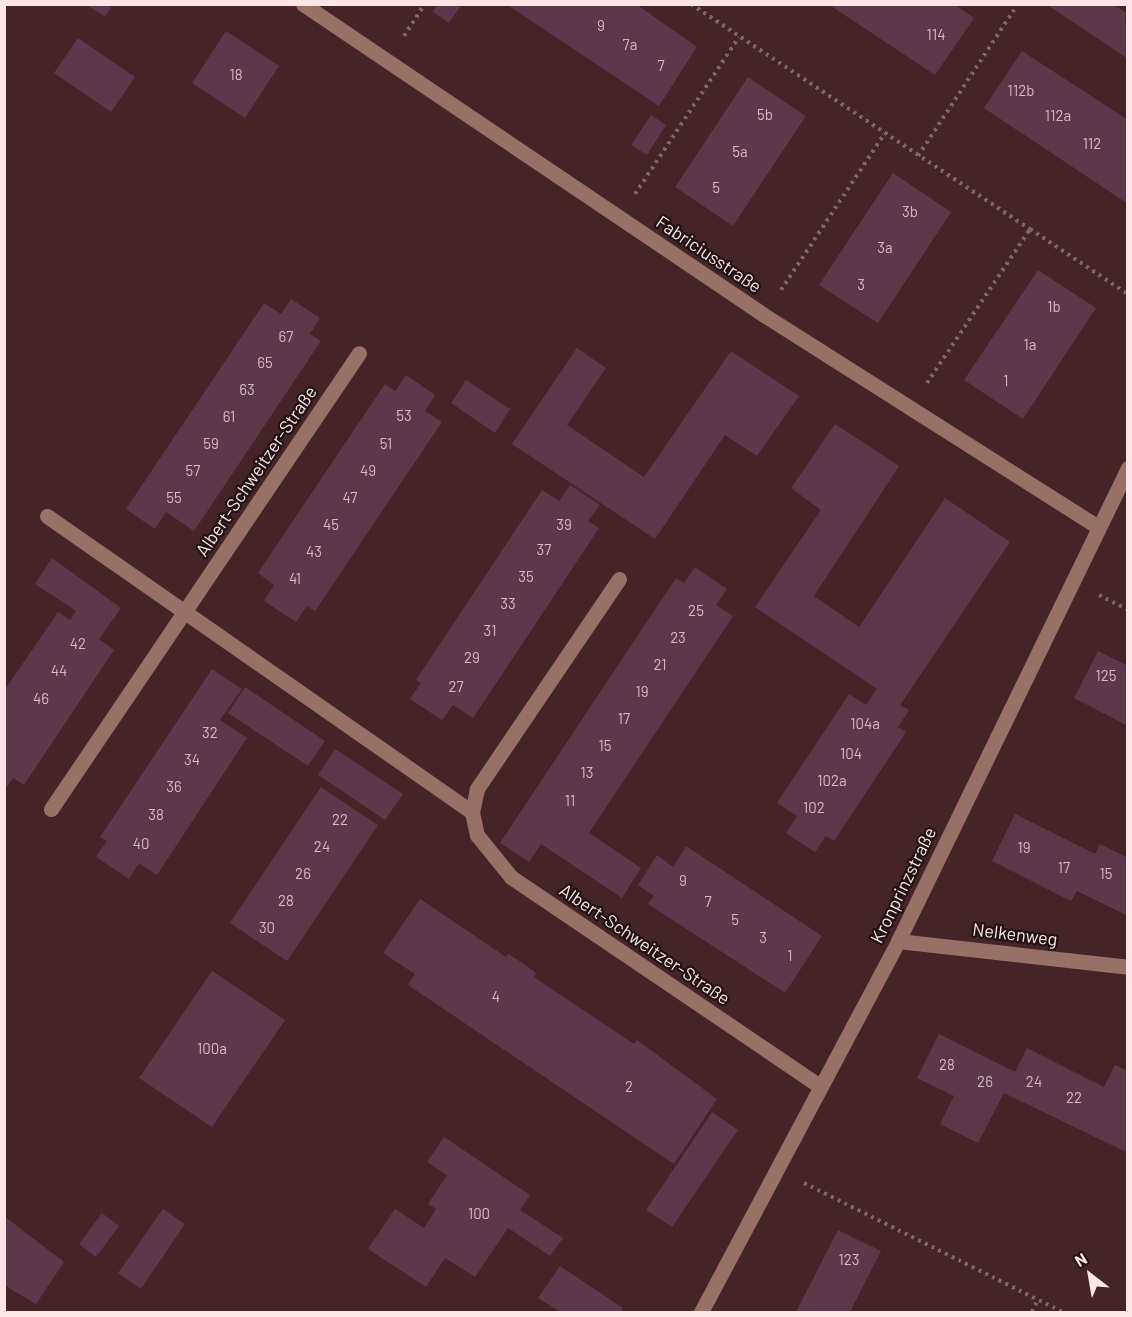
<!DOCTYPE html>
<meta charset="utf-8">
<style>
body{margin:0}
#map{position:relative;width:1132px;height:1317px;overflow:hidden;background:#452428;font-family:Barlow,sans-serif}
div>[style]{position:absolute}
.building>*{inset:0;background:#5c384a}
.path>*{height:4px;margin-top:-2px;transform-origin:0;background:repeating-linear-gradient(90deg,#826468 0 3px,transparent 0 7.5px)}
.minor>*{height:15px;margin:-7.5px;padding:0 7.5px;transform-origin:7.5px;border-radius:7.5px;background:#987166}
span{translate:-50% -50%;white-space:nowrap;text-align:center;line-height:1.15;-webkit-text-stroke:4.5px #211214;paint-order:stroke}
.number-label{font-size:15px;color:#d4bac0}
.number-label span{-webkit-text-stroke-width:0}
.street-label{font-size:18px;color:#fce5e7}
.frame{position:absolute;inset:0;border:6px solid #fce5e7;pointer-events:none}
.north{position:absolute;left:1060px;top:1245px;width:60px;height:60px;-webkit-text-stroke:4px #211214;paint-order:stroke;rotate:329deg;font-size:16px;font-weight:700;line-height:24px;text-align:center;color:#fce5e7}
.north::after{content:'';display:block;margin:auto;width:21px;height:27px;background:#fce5e7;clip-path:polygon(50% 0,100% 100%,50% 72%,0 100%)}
</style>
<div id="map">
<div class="building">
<i style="clip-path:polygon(85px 4px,113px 4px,105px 17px)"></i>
<i style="clip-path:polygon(438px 4px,462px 4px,449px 23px,433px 12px)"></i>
<i style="clip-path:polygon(506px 4px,636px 4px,697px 47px,659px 106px)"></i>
<i style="clip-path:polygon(828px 4px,954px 4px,974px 18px,935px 75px)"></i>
<i style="clip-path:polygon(1046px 4px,1112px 4px,1125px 12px,1128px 59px)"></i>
<i style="clip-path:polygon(226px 31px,279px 66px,245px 118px,192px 83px)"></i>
<i style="clip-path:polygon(78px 38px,135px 77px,111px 112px,54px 73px)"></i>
<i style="clip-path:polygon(1022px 51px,1128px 120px,1128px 204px,984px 108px)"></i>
<i style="clip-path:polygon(748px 77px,806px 116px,733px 226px,675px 187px)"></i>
<i style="clip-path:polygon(651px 115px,666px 125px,647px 155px,631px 145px)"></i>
<i style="clip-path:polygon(893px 173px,951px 212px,878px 323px,819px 285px)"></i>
<i style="clip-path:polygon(1038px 270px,1096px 308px,1023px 419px,964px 380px)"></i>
<i style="clip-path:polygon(291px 299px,320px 318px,310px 334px,321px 341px,194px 531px,166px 512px,155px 529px,126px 509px,264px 303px,281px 314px)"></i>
<i style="clip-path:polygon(577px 348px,606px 368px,567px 425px,644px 477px,731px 351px,799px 396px,757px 456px,725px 435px,655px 539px,512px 444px)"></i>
<i style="clip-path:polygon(406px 375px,435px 395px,425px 411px,442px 422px,315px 611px,307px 606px,296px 622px,264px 601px,274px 585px,258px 573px,385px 384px,395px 391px)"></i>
<i style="clip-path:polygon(466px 380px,510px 409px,495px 433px,451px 403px)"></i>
<i style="clip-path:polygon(835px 424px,899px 466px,814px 596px,821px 601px,859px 627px,945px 498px,1010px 542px,900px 705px,909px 710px,898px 727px,906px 732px,834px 841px,826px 836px,815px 852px,786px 833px,797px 816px,777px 803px,849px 694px,866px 705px,877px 689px,755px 607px,821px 510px,791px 488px)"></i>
<i style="clip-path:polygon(570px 485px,600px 505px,588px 521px,599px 528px,473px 718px,453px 705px,442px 720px,410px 699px,421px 683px,416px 680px,542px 490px,559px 501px)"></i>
<i style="clip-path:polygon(52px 558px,121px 608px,99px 639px,114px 650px,24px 785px,13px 778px,4px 790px,4px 691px,58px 612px,70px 620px,76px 611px,35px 584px)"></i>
<i style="clip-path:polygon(695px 567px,727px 589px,716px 605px,733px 616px,589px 833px,641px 868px,622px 898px,541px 844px,529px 862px,500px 843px,676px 578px,684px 583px)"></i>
<i style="clip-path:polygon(1098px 651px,1128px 666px,1128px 726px,1074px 698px)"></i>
<i style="clip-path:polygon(212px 669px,242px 689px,220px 720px,247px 738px,157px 875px,139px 863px,129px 879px,96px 857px,107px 841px,100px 837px)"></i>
<i style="clip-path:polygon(245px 687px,325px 741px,308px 766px,228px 713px)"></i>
<i style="clip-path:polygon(335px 749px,403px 794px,385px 820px,318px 775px)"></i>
<i style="clip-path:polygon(321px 787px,378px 825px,287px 961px,230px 923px)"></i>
<i style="clip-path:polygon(1015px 814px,1095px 854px,1100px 844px,1128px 858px,1128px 916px,1077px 891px,1071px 901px,992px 861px)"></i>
<i style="clip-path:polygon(686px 846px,822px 936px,785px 993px,648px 904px,654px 896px,638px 885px,657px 855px,673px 867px)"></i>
<i style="clip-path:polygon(420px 899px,506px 957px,508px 954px,521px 962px,536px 973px,534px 977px,634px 1044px,637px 1040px,717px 1099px,674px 1164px,408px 985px,415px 974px,383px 953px)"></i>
<i style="clip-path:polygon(212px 971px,285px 1020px,212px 1127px,139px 1078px)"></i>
<i style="clip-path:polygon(939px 1034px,1015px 1072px,1027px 1048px,1104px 1087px,1115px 1065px,1128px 1071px,1128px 1153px,1004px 1093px,978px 1143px,940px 1124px,954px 1096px,917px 1078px)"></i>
<i style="clip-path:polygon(712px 1112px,738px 1130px,672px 1227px,646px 1210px)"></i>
<i style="clip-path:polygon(444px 1137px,530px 1195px,520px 1210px,563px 1238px,550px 1256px,508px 1228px,475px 1277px,445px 1258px,426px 1287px,368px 1249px,395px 1209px,424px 1228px,436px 1209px,428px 1204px,447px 1175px,427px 1162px)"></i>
<i style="clip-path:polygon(163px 1209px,185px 1224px,141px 1289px,118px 1273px)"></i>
<i style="clip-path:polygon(102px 1213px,119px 1226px,96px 1257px,79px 1244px)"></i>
<i style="clip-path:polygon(4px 1216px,64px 1262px,36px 1304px,4px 1285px)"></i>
<i style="clip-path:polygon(838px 1230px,881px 1251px,850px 1312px,796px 1312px)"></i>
<i style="clip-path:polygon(560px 1266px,623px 1308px,621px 1312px,560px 1312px,538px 1298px)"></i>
</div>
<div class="path">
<i style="left:691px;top:4px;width:407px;rotate:33.6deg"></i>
<i style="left:404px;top:36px;width:38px;rotate:-57deg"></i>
<i style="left:918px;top:156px;width:175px;rotate:-56.7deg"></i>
<i style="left:635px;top:194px;width:188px;rotate:-56.5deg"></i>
<i style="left:781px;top:290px;width:188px;rotate:-56.5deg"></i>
<i style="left:927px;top:383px;width:185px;rotate:-56.2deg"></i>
<i style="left:1030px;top:229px;width:118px;rotate:33.6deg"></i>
<i style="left:1099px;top:595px;width:33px;rotate:27deg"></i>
<i style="left:804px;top:1183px;width:289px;rotate:26.5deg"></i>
<i style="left:1032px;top:1312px;width:14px;rotate:-65deg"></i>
</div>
<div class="minor">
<i style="left:303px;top:4px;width:556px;rotate:34deg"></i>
<i style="left:764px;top:315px;width:396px;rotate:32.4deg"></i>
<i style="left:47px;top:516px;width:518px;rotate:34.86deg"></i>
<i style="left:619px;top:579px;width:254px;rotate:124.1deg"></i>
<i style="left:477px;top:789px;width:24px;rotate:102deg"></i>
<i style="left:472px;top:812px;width:24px;rotate:78deg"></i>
<i style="left:477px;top:835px;width:54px;rotate:51deg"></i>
<i style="left:511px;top:877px;width:374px;rotate:34.1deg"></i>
<i style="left:51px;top:809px;width:550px;rotate:-55.96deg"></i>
<i style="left:898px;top:941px;width:231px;rotate:6.4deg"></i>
<i style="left:701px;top:1312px;width:420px;rotate:-62deg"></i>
<i style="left:898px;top:941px;width:526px;rotate:-64.07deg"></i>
</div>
<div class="number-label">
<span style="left:601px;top:26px">9</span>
<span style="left:936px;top:35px">114</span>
<span style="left:630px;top:45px">7a</span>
<span style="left:661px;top:66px">7</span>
<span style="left:236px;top:75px">18</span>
<span style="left:1021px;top:91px">112b</span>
<span style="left:765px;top:115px">5b</span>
<span style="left:1058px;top:116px">112a</span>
<span style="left:1092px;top:144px">112</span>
<span style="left:740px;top:152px">5a</span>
<span style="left:716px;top:188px">5</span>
<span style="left:910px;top:212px">3b</span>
<span style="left:885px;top:248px">3a</span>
<span style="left:861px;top:285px">3</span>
<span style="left:1054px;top:307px">1b</span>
<span style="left:286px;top:337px">67</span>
<span style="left:1030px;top:345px">1a</span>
<span style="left:265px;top:363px">65</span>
<span style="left:1006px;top:381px">1</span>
<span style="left:247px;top:390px">63</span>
<span style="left:404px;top:416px">53</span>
<span style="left:229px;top:417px">61</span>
<span style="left:211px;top:444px">59</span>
<span style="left:386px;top:444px">51</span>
<span style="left:193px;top:471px">57</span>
<span style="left:368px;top:471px">49</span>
<span style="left:174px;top:498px">55</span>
<span style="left:350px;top:498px">47</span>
<span style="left:331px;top:525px">45</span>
<span style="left:564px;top:525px">39</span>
<span style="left:544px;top:550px">37</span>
<span style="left:314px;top:552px">43</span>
<span style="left:526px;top:577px">35</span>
<span style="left:295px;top:579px">41</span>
<span style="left:508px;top:604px">33</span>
<span style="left:696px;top:611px">25</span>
<span style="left:490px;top:631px">31</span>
<span style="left:678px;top:638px">23</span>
<span style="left:78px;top:644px">42</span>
<span style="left:472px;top:658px">29</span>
<span style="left:660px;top:665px">21</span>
<span style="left:59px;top:671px">44</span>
<span style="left:1106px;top:676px">125</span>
<span style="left:456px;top:687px">27</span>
<span style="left:642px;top:692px">19</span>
<span style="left:41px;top:699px">46</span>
<span style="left:624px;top:719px">17</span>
<span style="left:865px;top:724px">104a</span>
<span style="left:210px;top:733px">32</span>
<span style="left:605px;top:746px">15</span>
<span style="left:851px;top:754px">104</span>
<span style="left:192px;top:760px">34</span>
<span style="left:587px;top:773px">13</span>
<span style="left:832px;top:781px">102a</span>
<span style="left:174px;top:787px">36</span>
<span style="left:570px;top:801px">11</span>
<span style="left:814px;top:808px">102</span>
<span style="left:156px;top:815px">38</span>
<span style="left:340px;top:820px">22</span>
<span style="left:141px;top:844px">40</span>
<span style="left:322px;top:847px">24</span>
<span style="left:1024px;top:848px">19</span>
<span style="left:1064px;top:868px">17</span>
<span style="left:303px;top:874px">26</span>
<span style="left:1106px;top:874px">15</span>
<span style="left:683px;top:881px">9</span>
<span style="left:286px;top:901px">28</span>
<span style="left:708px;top:902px">7</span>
<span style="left:735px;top:920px">5</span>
<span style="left:267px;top:928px">30</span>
<span style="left:763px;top:938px">3</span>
<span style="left:790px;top:956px">1</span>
<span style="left:496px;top:997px">4</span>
<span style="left:212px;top:1049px">100a</span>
<span style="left:947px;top:1065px">28</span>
<span style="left:985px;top:1082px">26</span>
<span style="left:1034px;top:1082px">24</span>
<span style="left:629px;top:1087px">2</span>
<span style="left:1074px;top:1098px">22</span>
<span style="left:479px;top:1214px">100</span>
<span style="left:849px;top:1260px">123</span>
</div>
<div class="street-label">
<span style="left:709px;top:254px;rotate:34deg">Fabriciusstraße</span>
<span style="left:256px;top:471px;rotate:-56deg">Albert-Schweitzer-Straße</span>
<span style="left:903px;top:885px;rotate:-64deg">Kronprinzstraße</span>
<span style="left:1015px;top:934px;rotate:7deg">Nelkenweg</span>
<span style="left:645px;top:944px;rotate:34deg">Albert-Schweitzer-Straße</span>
</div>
<div class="frame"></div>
<div class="north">N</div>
</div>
